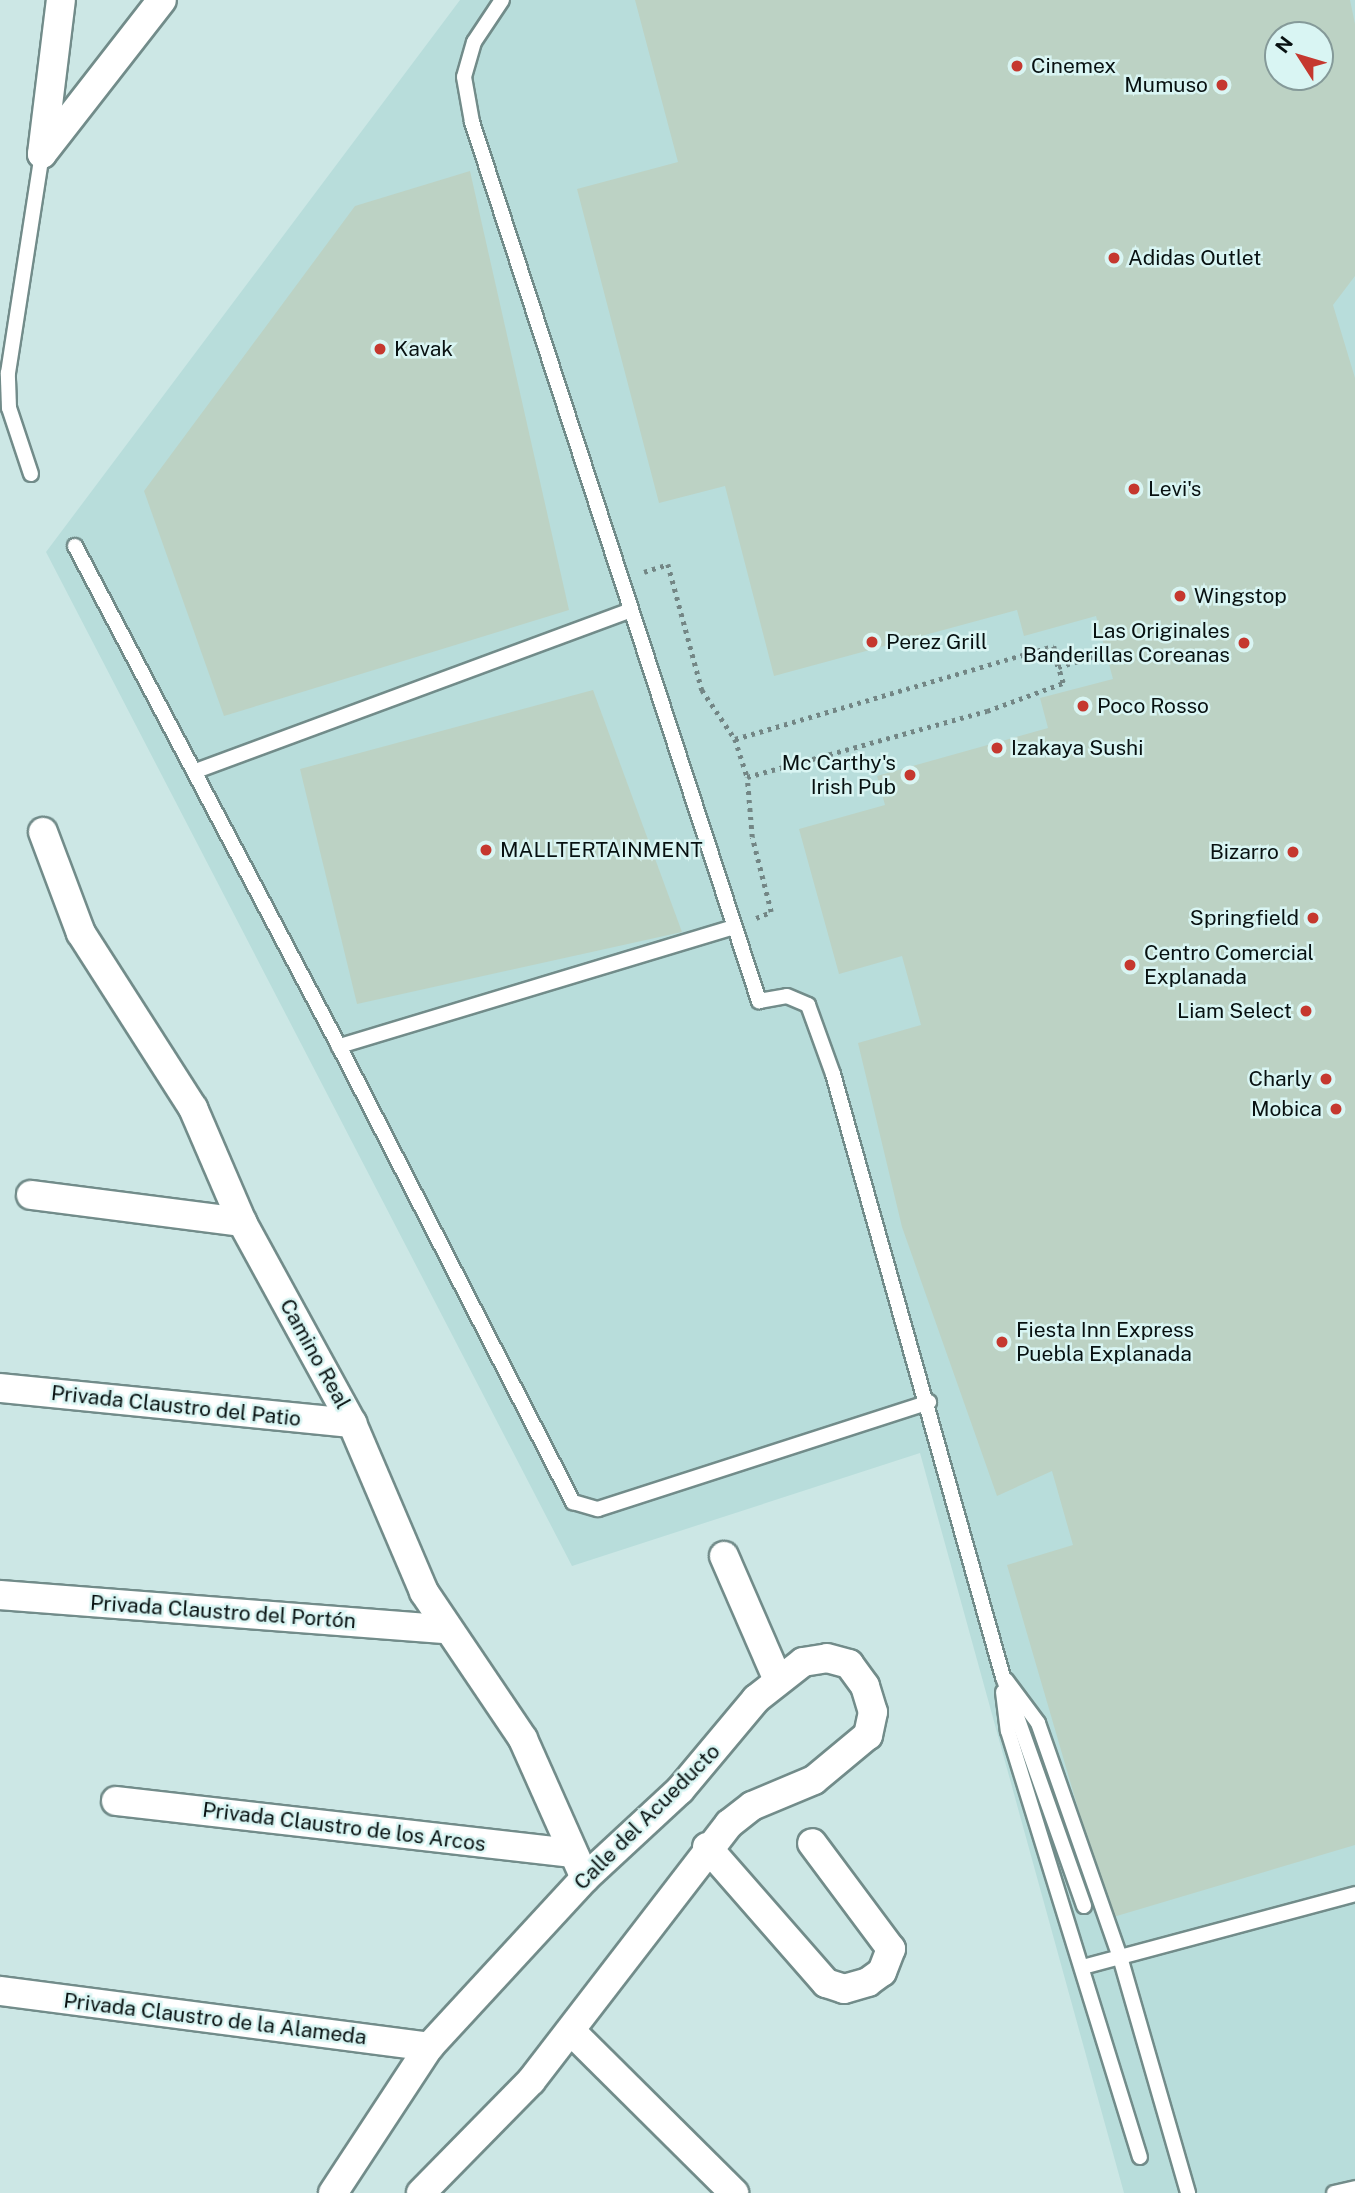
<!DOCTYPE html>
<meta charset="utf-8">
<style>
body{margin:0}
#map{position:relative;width:1355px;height:2193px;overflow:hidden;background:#cce7e5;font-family:"Public Sans",sans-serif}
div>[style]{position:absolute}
.built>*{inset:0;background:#b8dddb}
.building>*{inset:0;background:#bcd2c4}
.path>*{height:4.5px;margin-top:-2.25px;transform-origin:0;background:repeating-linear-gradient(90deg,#738685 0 3.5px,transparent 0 8.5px)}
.roads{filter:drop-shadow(2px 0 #728c8a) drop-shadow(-2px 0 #728c8a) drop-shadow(0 2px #728c8a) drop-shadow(0 -2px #728c8a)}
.service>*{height:14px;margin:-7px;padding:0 7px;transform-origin:7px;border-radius:7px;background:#fff}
.minor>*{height:28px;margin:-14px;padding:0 14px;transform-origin:14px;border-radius:14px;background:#fff}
.dots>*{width:19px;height:19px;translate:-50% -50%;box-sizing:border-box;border:4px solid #d9f5f3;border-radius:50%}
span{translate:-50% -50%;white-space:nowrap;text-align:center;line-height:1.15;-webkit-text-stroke:5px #d9f5f3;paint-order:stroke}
.poi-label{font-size:21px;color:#081111}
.left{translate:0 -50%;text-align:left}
.right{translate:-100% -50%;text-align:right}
.street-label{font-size:21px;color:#081111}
.north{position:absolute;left:1264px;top:21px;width:70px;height:70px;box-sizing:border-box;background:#d9f5f3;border:2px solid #859a99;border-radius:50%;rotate:307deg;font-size:19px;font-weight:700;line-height:28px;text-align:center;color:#081111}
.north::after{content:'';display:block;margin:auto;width:24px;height:32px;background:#c5382f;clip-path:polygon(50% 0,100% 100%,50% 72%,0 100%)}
</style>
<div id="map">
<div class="built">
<i style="clip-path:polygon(evenodd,460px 0,1355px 0,1355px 2193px,1124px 2193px,920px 1453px,572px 1566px,46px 552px,460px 0,1278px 35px,1320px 35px,1320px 77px,1278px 77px,1278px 35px)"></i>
</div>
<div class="building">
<i style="clip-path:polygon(evenodd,635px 0,1350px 0,1355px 24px,1355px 276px,1333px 305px,1355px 378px,1355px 1845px,1110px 1918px,1007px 1565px,1073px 1545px,1052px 1471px,997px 1496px,902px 1227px,858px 1043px,921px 1025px,902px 956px,839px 974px,799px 829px,885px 805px,877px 776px,1048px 728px,1040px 698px,1113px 679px,1096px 616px,1024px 636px,1017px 610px,774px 676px,725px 486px,659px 503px,577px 189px,678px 162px,635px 0,1278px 35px,1320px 35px,1320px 77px,1278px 77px,1278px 35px)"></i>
<i style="clip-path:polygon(470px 171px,569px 610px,224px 716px,144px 491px,355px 206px)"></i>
<i style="clip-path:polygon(593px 690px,682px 932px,357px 1004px,300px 769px)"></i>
</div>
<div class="path">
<i style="left:644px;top:572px;width:25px;rotate:-18deg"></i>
<i style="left:668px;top:564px;width:131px;rotate:74.9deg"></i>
<i style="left:702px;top:690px;width:59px;rotate:56deg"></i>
<i style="left:735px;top:739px;width:332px;rotate:-16.3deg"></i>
<i style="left:1054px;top:646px;width:21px;rotate:79deg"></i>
<i style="left:1058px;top:667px;width:49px;rotate:-16.6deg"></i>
<i style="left:735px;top:739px;width:40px;rotate:72deg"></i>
<i style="left:756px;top:918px;width:16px;rotate:-22deg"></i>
<i style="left:771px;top:912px;width:77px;rotate:-104.2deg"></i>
<i style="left:752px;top:837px;width:60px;rotate:-94.8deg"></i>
<i style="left:747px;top:777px;width:249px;rotate:-15.4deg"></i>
<i style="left:987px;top:711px;width:81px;rotate:-20.2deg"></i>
<i style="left:1063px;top:683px;width:17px;rotate:-107deg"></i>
</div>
<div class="roads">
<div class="service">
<i style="left:502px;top:0;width:50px;rotate:123.7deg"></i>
<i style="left:474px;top:42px;width:36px;rotate:106deg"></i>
<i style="left:464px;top:77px;width:46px;rotate:79.9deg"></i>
<i style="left:472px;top:122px;width:925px;rotate:71.92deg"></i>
<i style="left:759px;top:1001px;width:28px;rotate:-10deg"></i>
<i style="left:787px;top:996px;width:23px;rotate:23deg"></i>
<i style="left:808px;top:1005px;width:73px;rotate:70.1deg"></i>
<i style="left:833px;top:1074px;width:627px;rotate:74.26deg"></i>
<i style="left:1003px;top:1677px;width:243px;rotate:70.5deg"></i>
<i style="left:31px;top:474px;width:70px;rotate:-108.4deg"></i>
<i style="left:9px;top:408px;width:35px;rotate:-92deg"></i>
<i style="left:8px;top:373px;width:222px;rotate:-81.2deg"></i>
<i style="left:75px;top:546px;width:565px;rotate:62.17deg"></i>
<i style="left:196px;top:771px;width:461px;rotate:-20.3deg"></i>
<i style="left:734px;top:927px;width:413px;rotate:163.2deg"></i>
<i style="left:339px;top:1046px;width:513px;rotate:62.84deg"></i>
<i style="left:573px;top:1502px;width:26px;rotate:16deg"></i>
<i style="left:598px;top:1509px;width:348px;rotate:-17.9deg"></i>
<i style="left:1006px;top:1680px;width:54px;rotate:53.3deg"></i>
<i style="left:1038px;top:1723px;width:248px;rotate:70.7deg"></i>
<i style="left:1120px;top:1957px;width:246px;rotate:73.9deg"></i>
<i style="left:1003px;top:1692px;width:39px;rotate:83deg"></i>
<i style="left:1008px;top:1731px;width:446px;rotate:72.8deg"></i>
<i style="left:1083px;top:1967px;width:282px;rotate:-15deg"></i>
<i style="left:1334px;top:2193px;width:22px;rotate:-13deg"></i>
</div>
<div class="minor">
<i style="left:42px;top:154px;width:195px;rotate:-52.1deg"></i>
<i style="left:42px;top:154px;width:155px;rotate:-83deg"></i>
<i style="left:43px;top:832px;width:108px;rotate:69.4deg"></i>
<i style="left:81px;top:933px;width:208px;rotate:57.4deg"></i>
<i style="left:193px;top:1108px;width:124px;rotate:66.7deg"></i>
<i style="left:242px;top:1222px;width:229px;rotate:61.3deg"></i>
<i style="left:352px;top:1423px;width:184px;rotate:66.9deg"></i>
<i style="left:424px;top:1592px;width:177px;rotate:56deg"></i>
<i style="left:523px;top:1739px;width:152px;rotate:66deg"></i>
<i style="left:31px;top:1195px;width:213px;rotate:7.3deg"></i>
<i style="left:0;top:1388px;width:354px;rotate:5.7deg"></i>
<i style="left:724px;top:1556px;width:133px;rotate:66.5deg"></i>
<i style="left:0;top:1595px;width:447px;rotate:4.4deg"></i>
<i style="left:116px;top:1801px;width:459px;rotate:6.5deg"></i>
<i style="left:707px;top:1847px;width:181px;rotate:48.8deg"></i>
<i style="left:826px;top:1983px;width:19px;rotate:18deg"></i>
<i style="left:844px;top:1989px;width:25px;rotate:-16deg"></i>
<i style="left:868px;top:1982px;width:17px;rotate:-36deg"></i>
<i style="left:882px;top:1972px;width:25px;rotate:-69deg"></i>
<i style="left:891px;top:1949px;width:132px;rotate:-126.7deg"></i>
<i style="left:0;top:1991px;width:433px;rotate:7.4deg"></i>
<i style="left:571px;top:2031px;width:230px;rotate:44.8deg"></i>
<i style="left:333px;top:2193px;width:175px;rotate:-56.7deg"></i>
<i style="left:429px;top:2047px;width:230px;rotate:-47.3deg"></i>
<i style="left:585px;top:1878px;width:129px;rotate:-42.8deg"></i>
<i style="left:680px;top:1790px;width:119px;rotate:-50.1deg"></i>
<i style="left:756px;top:1699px;width:60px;rotate:-38.2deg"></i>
<i style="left:803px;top:1662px;width:24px;rotate:-9deg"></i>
<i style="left:827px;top:1658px;width:23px;rotate:15deg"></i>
<i style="left:849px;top:1664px;width:27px;rotate:54deg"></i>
<i style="left:865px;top:1686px;width:27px;rotate:73deg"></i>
<i style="left:873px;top:1712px;width:24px;rotate:102deg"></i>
<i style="left:868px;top:1735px;width:70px;rotate:140.2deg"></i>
<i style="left:814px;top:1780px;width:67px;rotate:157.2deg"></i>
<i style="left:752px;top:1806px;width:29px;rotate:142deg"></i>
<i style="left:729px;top:1824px;width:324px;rotate:127.6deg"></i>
<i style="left:531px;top:2081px;width:157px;rotate:134.5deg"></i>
</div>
</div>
<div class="dots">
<i style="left:1017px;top:66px;background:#c5382f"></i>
<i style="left:1222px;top:85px;background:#c5382f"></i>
<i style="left:1114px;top:258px;background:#c5382f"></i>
<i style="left:380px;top:349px;background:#c5382f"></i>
<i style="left:1134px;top:489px;background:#c5382f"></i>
<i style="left:1180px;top:596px;background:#c5382f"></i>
<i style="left:872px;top:642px;background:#c5382f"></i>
<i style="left:1244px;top:643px;background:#c5382f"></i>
<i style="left:1083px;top:706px;background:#c5382f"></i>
<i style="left:997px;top:748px;background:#c5382f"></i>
<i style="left:910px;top:775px;background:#c5382f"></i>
<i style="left:486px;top:850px;background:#c5382f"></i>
<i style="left:1293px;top:852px;background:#c5382f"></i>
<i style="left:1313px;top:918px;background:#c5382f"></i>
<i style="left:1130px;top:965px;background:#c5382f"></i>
<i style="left:1306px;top:1011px;background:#c5382f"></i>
<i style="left:1326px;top:1079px;background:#c5382f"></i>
<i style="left:1336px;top:1109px;background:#c5382f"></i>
<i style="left:1002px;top:1342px;background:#c5382f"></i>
</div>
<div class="poi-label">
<span class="left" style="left:1031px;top:66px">Cinemex</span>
<span class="right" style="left:1208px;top:85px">Mumuso</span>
<span class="left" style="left:1128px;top:258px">Adidas Outlet</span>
<span class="left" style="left:394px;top:349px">Kavak</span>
<span class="left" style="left:1148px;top:489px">Levi's</span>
<span class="left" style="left:1194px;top:596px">Wingstop</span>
<span class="right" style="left:1230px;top:643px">Las Originales<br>Banderillas Coreanas</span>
<span class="left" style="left:886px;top:642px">Perez Grill</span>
<span class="left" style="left:1097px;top:706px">Poco Rosso</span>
<span class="left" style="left:1011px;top:748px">Izakaya Sushi</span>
<span class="right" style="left:896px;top:775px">Mc Carthy's<br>Irish Pub</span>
<span class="left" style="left:500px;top:850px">MALLTERTAINMENT</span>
<span class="right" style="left:1279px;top:852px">Bizarro</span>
<span class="right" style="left:1299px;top:918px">Springfield</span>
<span class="left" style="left:1144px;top:965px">Centro Comercial<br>Explanada</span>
<span class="right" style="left:1292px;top:1011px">Liam Select</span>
<span class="right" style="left:1312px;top:1079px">Charly</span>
<span class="right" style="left:1322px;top:1109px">Mobica</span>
<span class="left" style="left:1016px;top:1342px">Fiesta Inn Express<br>Puebla Explanada</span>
</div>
<div class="street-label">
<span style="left:315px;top:1354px;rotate:61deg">Camino Real</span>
<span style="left:176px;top:1406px;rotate:6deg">Privada Claustro del Patio</span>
<span style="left:223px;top:1612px;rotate:4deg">Privada Claustro del Portón</span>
<span style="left:647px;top:1817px;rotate:-45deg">Calle del Acueducto</span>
<span style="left:344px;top:1827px;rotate:7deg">Privada Claustro de los Arcos</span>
<span style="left:215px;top:2019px;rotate:7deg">Privada Claustro de la Alameda</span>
</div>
<div class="north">N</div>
</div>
